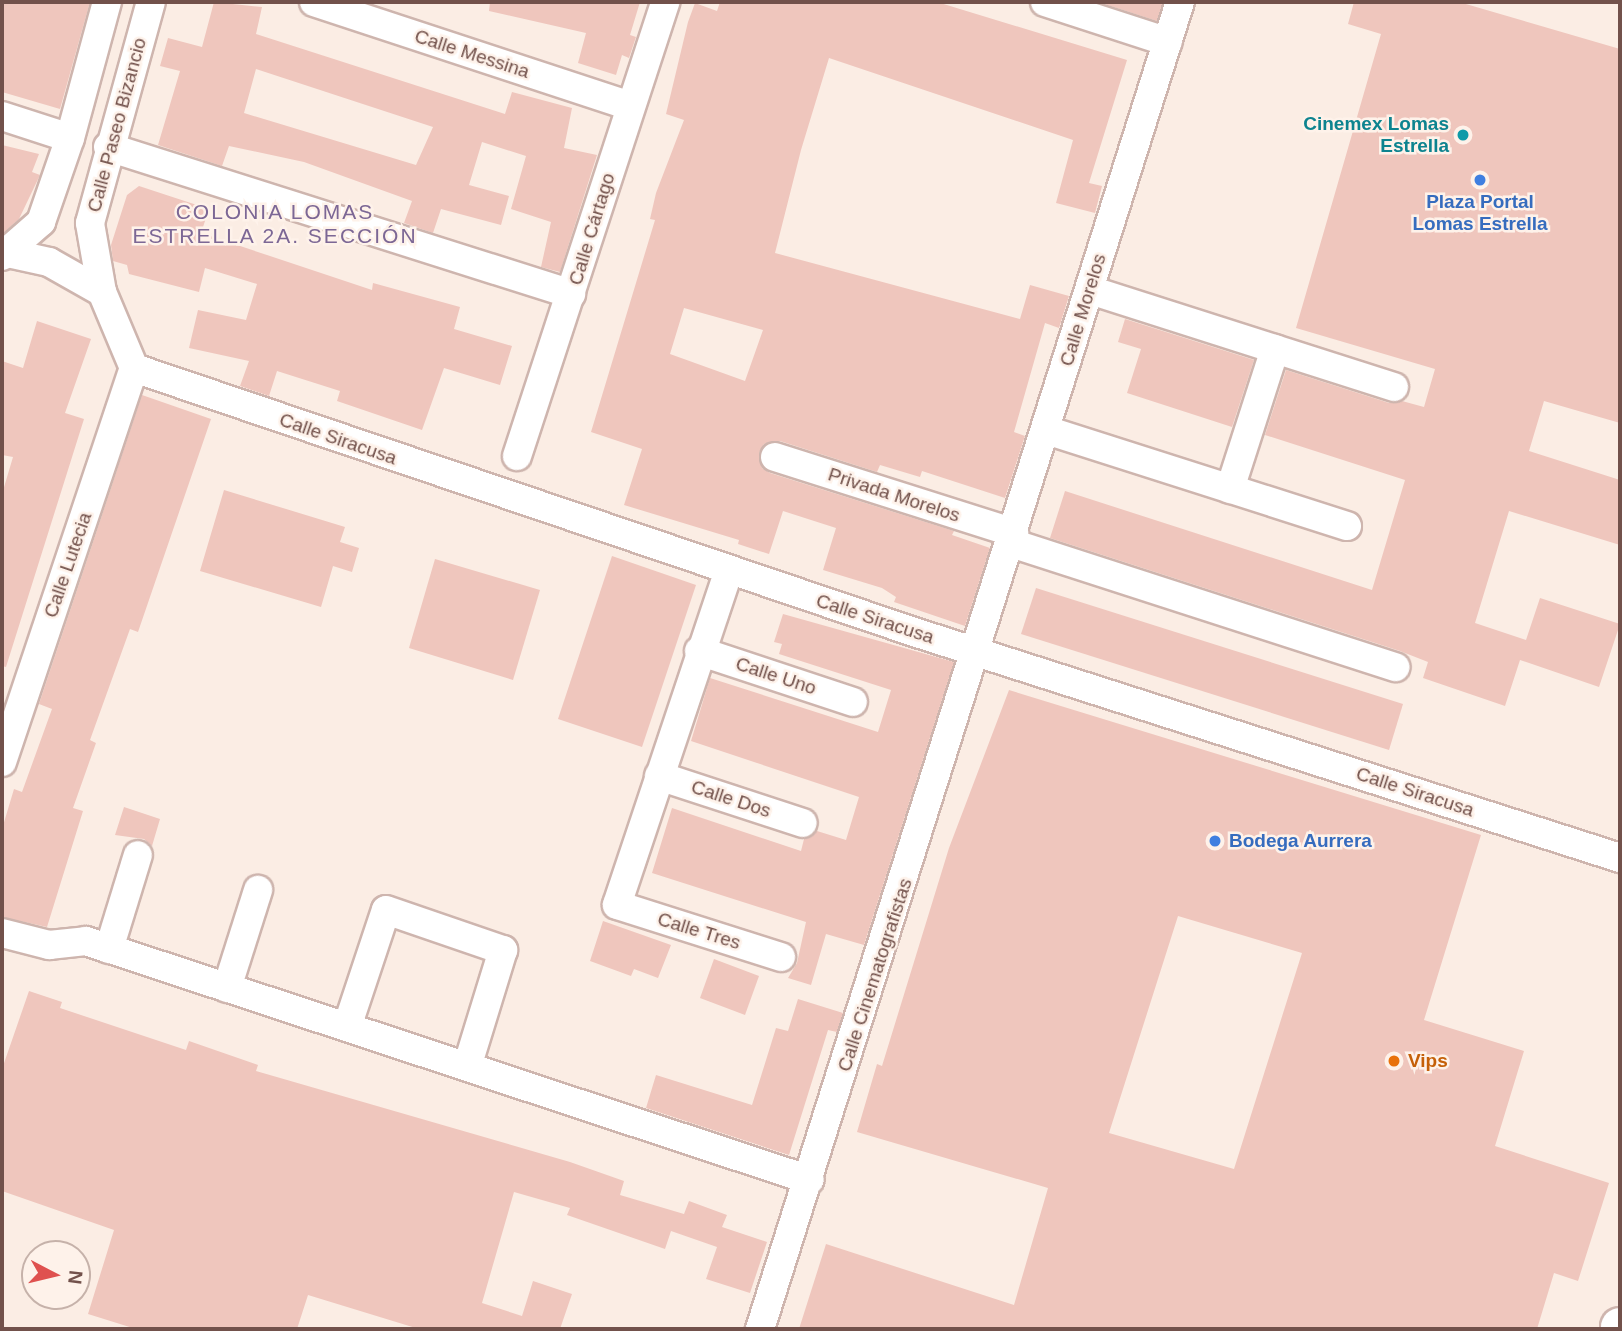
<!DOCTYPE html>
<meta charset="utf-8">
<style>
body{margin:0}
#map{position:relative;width:1622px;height:1331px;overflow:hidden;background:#fbede4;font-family:Arial,sans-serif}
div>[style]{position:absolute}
.building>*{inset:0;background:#efc6bd}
.roads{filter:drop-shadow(2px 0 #ceb5ae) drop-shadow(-2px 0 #ceb5ae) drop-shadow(0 2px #ceb5ae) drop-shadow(0 -2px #ceb5ae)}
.minor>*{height:28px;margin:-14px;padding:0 14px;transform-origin:14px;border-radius:14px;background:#fff}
.secondary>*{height:38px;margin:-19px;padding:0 19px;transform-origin:19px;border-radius:19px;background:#fff}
.dots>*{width:19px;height:19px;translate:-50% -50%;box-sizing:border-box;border:4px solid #fef2ea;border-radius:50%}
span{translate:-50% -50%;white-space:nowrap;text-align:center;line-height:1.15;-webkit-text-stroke:5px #fef2ea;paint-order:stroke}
.street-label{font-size:19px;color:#72514b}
.culture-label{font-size:19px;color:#0d838f;font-weight:700}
.right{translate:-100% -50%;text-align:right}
.shop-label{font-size:19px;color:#366cbe;font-weight:700}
.left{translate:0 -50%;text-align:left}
.food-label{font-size:19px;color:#c56008;font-weight:700}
.neighbourhood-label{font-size:21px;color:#7c6795;letter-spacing:2px}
.frame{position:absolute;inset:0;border:4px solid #72514b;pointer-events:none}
.north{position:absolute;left:21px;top:1240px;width:70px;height:70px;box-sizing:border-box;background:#fef2ea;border:2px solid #c6b2aa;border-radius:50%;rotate:97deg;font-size:19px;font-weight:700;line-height:28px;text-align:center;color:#72514b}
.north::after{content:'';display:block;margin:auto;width:24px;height:32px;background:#df514f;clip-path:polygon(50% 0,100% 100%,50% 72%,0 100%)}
</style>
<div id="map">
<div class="building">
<i style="clip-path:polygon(2px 2px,90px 2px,60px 109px,2px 92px)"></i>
<i style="clip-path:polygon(evenodd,214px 2px,262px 7px,256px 34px,505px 114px,512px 92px,572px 108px,564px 148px,597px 155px,560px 272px,541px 267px,551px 222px,511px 209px,526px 156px,482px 142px,469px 185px,509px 196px,501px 225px,441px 209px,433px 233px,404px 223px,412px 201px,304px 162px,229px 146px,222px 166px,158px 145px,180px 71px,160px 66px,168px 38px,202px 47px,214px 2px,256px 69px,433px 127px,416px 165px,244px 113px,256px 69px)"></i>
<i style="clip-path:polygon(490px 2px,640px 2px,630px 35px,636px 37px,629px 58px,622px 55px,616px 75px,578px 63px,586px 33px,489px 11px)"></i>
<i style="clip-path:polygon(evenodd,720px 2px,937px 2px,1127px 60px,1089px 183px,1102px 186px,1095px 213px,1056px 203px,1073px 140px,829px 58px,801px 150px,775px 253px,1020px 319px,1030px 285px,1069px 296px,1059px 328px,1045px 323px,1014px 432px,1025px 436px,1005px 498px,922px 471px,920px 477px,880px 465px,877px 472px,780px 441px,764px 444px,759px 453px,762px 468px,770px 473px,954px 531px,952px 535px,990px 548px,965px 626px,894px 602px,896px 597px,882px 588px,823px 570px,836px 528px,783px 511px,769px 554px,738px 544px,739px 540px,624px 505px,642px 449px,591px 432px,655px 220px,650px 219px,656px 193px,684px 120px,666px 114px,688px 22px,695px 3px,717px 11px,720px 2px,684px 308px,763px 330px,745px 381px,670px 354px,684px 308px)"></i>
<i style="clip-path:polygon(1098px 2px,1163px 2px,1157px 21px)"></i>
<i style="clip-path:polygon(1354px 2px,1459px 2px,1620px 49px,1620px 423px,1544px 401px,1529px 451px,1620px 480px,1620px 545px,1509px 511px,1475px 623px,1526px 640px,1540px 598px,1620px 624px,1599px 687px,1520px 660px,1505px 706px,1423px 678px,1428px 662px,1400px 651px,1050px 538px,1065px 491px,1372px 590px,1405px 480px,1265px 435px,1286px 370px,1389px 403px,1402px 401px,1424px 407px,1435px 369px,1296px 328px,1381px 34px,1348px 24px)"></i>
<i style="clip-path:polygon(2px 145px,39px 154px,32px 172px,40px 175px,19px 219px,2px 234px)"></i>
<i style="clip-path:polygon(139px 186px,209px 209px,201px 233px,372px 290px,373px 283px,460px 307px,454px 329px,512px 346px,500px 385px,444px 368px,422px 430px,337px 401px,340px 391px,277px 371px,269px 396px,240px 386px,249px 361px,189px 348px,198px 310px,246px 320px,257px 284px,205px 268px,199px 292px,129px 274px,127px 265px,113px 261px,111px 245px,127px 195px)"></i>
<i style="clip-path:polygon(1125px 319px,1254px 360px,1232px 427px,1127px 393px,1141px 349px,1118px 342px)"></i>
<i style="clip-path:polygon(37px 321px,91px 339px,65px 413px,84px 419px,6px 667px,2px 666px,2px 494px,13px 457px,2px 455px,2px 361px,23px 368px)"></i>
<i style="clip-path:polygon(142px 395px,211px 419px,138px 632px,130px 629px,90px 740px,96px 743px,73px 808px,83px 811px,47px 927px,2px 917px,2px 829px,14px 789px,22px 792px,52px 709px,39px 704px)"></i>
<i style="clip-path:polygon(224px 490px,345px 527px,340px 542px,359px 548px,352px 572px,333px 566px,321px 607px,200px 571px)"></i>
<i style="clip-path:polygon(612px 556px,696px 585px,642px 747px,558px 719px)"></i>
<i style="clip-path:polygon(435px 559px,540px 590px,513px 680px,409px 648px)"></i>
<i style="clip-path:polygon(1036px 588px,1403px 704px,1389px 750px,1021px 634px)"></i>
<i style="clip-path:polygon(783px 614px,954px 662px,864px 945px,826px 934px,811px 985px,788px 978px,797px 963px,806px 922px,652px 873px,672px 808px,801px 851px,804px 839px,817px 831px,846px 840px,859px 797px,691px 741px,710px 678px,878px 732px,891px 690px,779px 654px,782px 644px,774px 642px)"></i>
<i style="clip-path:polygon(evenodd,1009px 690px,1481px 835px,1424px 1020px,1524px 1051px,1495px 1146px,1609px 1183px,1578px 1281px,1554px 1273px,1537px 1329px,799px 1329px,826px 1244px,1014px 1305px,1048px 1188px,857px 1132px,877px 1064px,882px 1066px,949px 848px,1009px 690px,1178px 916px,1302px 953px,1234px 1169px,1109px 1133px,1178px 916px)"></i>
<i style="clip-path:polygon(124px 807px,160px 819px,152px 846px,144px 839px,115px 835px)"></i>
<i style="clip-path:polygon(603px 921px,671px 945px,658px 978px,634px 969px,631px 976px,590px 961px)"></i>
<i style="clip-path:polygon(714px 959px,759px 976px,745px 1015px,700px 998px)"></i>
<i style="clip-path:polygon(29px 991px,62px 1002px,60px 1008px,186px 1050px,189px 1041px,258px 1065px,256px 1071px,570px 1162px,624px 1181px,620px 1195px,684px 1214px,689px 1201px,727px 1215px,722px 1227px,767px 1242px,750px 1293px,706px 1279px,717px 1247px,671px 1231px,665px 1249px,567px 1215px,570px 1208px,514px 1192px,482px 1303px,522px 1316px,533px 1281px,572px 1294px,560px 1329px,419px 1329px,308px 1295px,297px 1329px,136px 1329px,88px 1314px,114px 1230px,2px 1191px,2px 1069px)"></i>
<i style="clip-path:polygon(798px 999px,843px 1013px,837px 1032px,828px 1030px,789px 1155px,646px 1108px,656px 1075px,752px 1105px,776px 1028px,788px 1031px)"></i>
</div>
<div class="roads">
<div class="minor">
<i style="left:314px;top:2px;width:333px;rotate:18.2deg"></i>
<i style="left:1045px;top:2px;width:129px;rotate:18deg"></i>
<i style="left:2px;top:116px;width:71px;rotate:17.9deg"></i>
<i style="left:108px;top:147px;width:486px;rotate:17.6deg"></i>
<i style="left:8px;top:253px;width:42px;rotate:12.4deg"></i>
<i style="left:49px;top:262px;width:61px;rotate:29.5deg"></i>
<i style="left:2px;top:256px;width:52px;rotate:-41.1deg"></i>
<i style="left:41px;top:222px;width:89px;rotate:-71deg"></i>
<i style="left:70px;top:138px;width:141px;rotate:-74.8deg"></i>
<i style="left:1090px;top:290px;width:319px;rotate:17.7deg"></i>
<i style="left:134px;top:368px;width:823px;rotate:18.7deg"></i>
<i style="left:914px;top:632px;width:741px;rotate:17.75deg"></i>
<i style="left:134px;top:368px;width:82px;rotate:-112.8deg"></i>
<i style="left:102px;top:292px;width:70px;rotate:-99.9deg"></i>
<i style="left:90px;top:223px;width:229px;rotate:-74.6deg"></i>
<i style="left:1046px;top:430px;width:316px;rotate:17.7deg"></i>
<i style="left:517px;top:456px;width:478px;rotate:-71.9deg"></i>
<i style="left:775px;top:457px;width:251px;rotate:17.6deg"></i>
<i style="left:1230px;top:489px;width:147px;rotate:-72.2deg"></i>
<i style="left:1011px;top:543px;width:404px;rotate:17.9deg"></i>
<i style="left:729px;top:570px;width:353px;rotate:108.5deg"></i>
<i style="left:617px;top:905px;width:172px;rotate:17.6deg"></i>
<i style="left:699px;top:651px;width:162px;rotate:18.3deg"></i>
<i style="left:2px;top:762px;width:416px;rotate:-71.5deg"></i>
<i style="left:659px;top:776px;width:151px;rotate:18.1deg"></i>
<i style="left:2px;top:933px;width:49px;rotate:14.3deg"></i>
<i style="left:49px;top:945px;width:37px;rotate:-6deg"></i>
<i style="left:86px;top:941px;width:762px;rotate:18.27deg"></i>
<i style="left:109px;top:949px;width:98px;rotate:-72.9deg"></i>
<i style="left:227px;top:988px;width:103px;rotate:-72.4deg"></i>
<i style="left:347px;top:1027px;width:123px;rotate:-71.6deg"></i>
<i style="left:386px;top:910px;width:124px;rotate:18.9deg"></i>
<i style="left:503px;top:950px;width:122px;rotate:107.1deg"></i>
<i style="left:760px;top:1329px;width:1392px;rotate:-72.44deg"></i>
</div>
<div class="secondary">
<i style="left:1620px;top:1329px;width:2px;rotate:-90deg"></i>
</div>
</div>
<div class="dots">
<i style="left:1463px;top:135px;background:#0f9aa8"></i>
<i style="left:1480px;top:180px;background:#3f7fe0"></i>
<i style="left:1215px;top:841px;background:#3f7fe0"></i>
<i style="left:1394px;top:1061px;background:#e8710a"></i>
</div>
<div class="street-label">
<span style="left:472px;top:54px;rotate:18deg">Calle Messina</span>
<span style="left:117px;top:125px;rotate:-75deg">Calle Paseo Bizancio</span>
<span style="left:592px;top:229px;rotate:-73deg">Calle Cártago</span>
<span style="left:1083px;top:310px;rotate:-73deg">Calle Morelos</span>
<span style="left:338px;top:439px;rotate:19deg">Calle Siracusa</span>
<span style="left:894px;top:495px;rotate:18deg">Privada Morelos</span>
<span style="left:68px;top:565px;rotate:-71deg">Calle Lutecia</span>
<span style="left:875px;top:619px;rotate:18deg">Calle Siracusa</span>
<span style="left:776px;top:676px;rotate:18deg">Calle Uno</span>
<span style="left:1415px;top:792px;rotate:18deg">Calle Siracusa</span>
<span style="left:731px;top:799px;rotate:18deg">Calle Dos</span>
<span style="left:699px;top:931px;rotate:17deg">Calle Tres</span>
<span style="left:875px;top:975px;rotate:-72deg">Calle Cinematografistas</span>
</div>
<div class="culture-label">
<span class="right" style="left:1449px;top:135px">Cinemex Lomas<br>Estrella</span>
</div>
<div class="shop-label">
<span style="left:1480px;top:213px">Plaza Portal<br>Lomas Estrella</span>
<span class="left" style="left:1229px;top:841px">Bodega Aurrera</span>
</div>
<div class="food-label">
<span class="left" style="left:1408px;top:1061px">Vips</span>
</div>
<div class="neighbourhood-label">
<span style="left:275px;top:224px">COLONIA LOMAS<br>ESTRELLA 2A. SECCIÓN</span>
</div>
<div class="frame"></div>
<div class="north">N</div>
</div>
